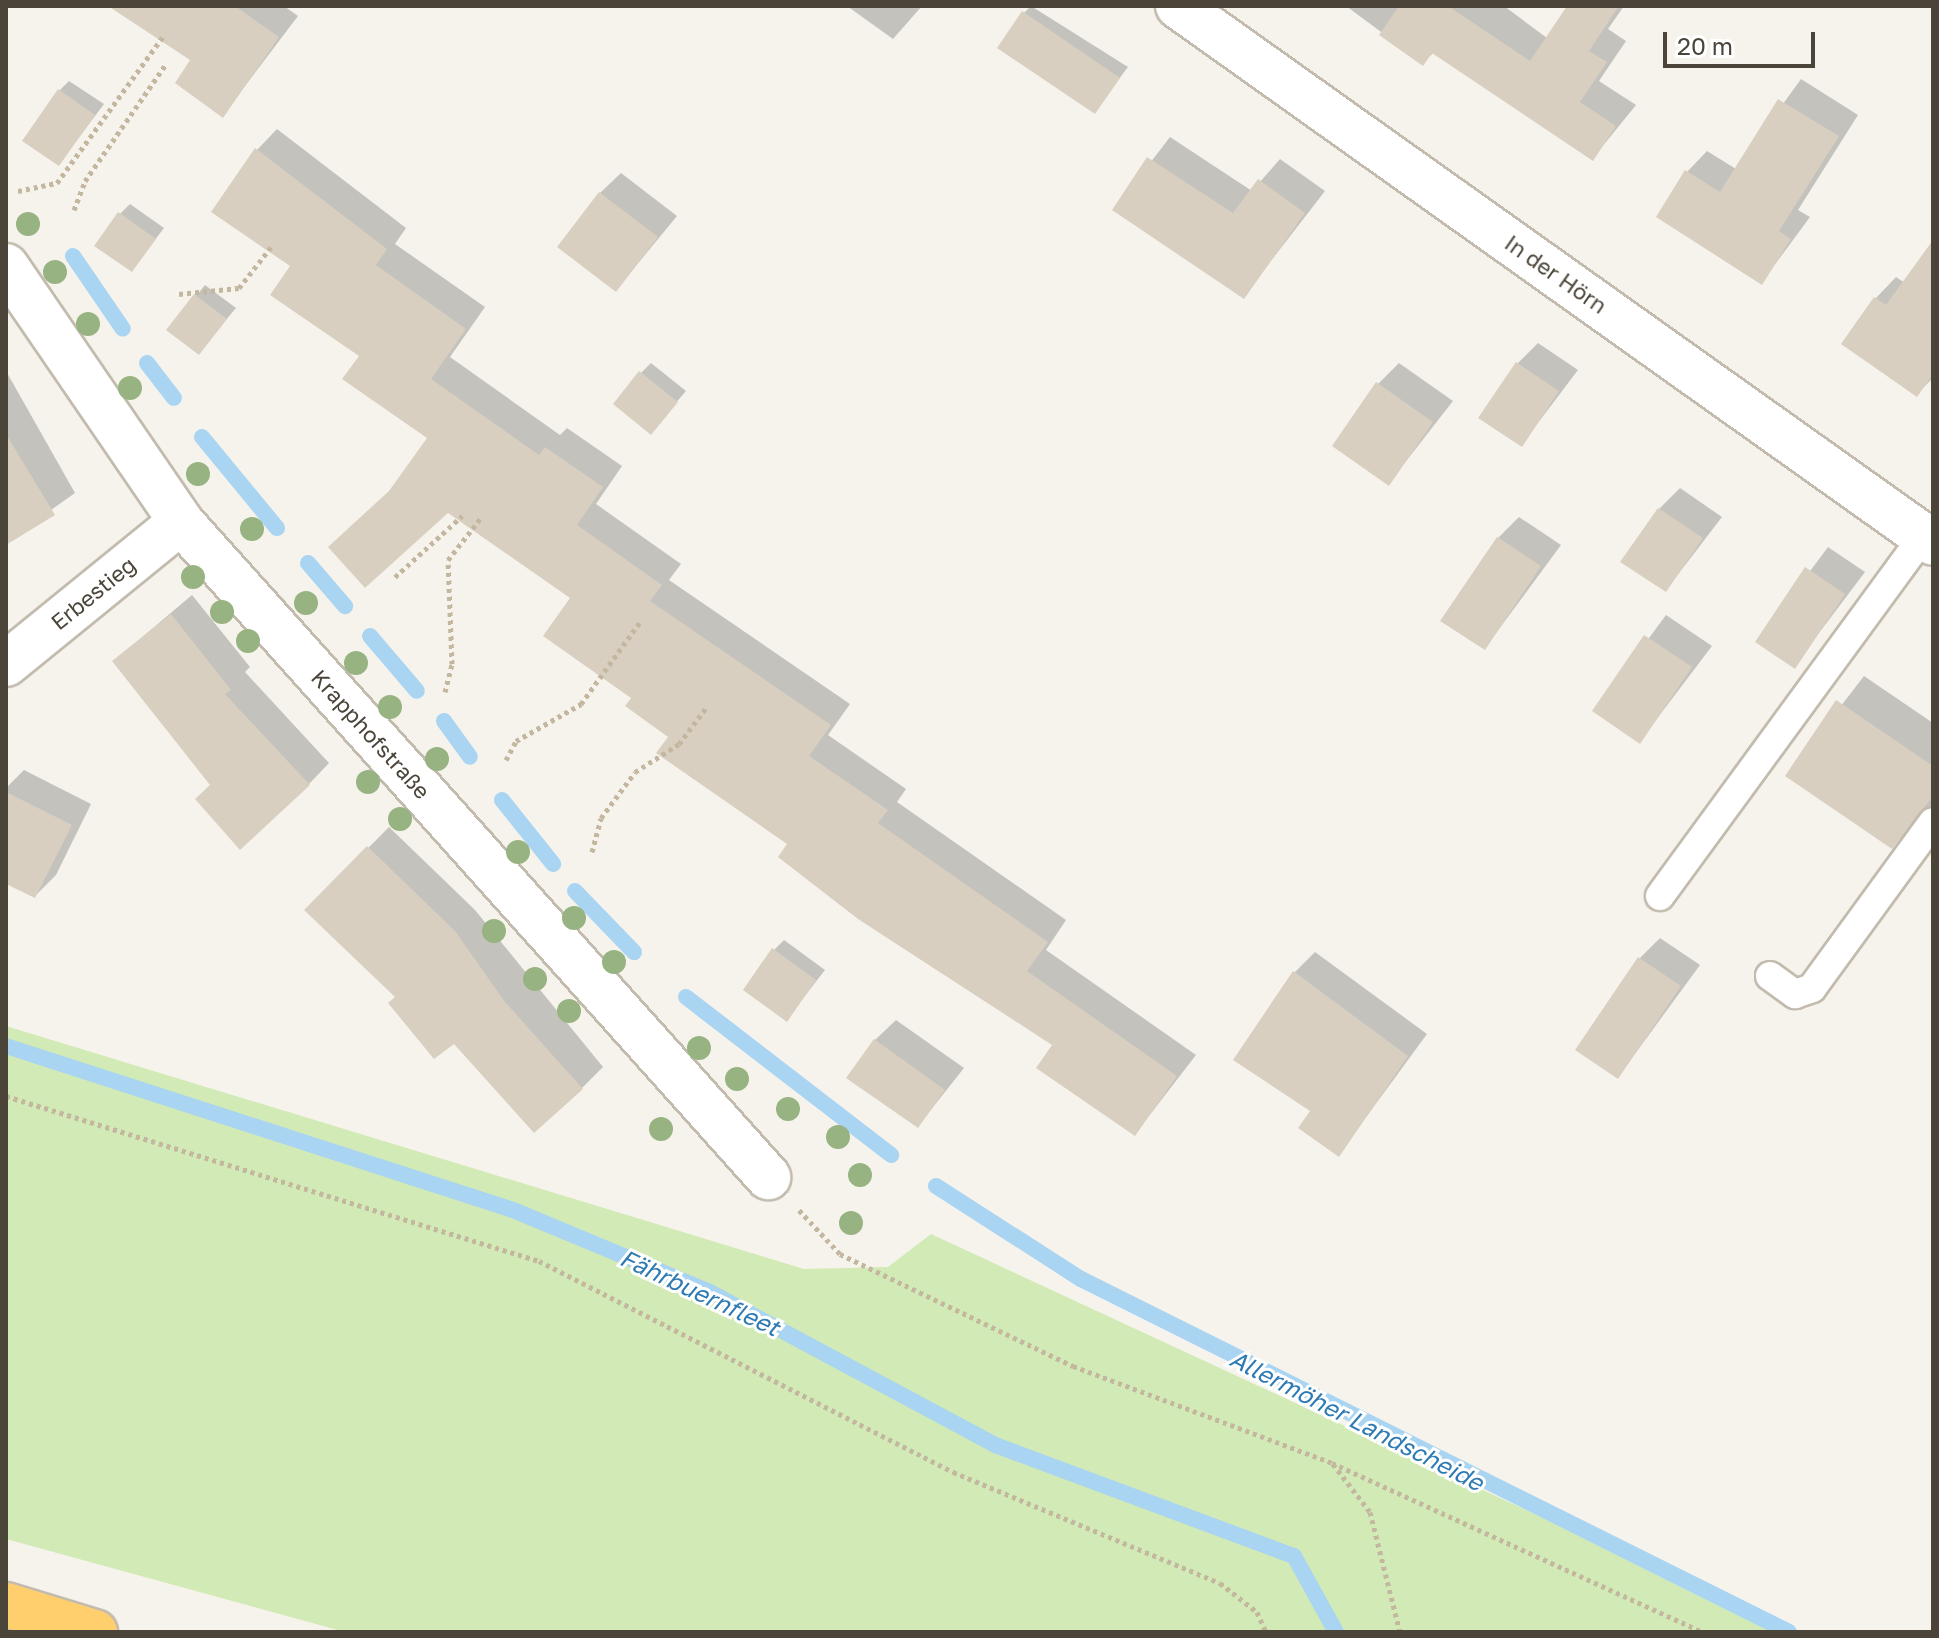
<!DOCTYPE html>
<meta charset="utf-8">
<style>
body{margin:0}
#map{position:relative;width:1939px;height:1638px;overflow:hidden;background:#f6f3ec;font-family:"Golos Text",sans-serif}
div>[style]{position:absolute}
.green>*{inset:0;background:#d2eab5}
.shadow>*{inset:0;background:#0003}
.stream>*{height:16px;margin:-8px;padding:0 8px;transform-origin:8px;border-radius:8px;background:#a9d4f2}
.building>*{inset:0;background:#d8cfc1}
.path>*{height:5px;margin-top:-2.5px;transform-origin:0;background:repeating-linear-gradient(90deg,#c4b79f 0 4px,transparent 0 8px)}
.roads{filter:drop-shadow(2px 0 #c2bbae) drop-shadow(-2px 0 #c2bbae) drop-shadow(0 2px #c2bbae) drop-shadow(0 -2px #c2bbae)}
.service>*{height:28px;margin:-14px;padding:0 14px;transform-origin:14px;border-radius:14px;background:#fff}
.minor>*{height:44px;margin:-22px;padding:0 22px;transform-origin:22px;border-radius:22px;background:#fff}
.motorway>*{height:44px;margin:-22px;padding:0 22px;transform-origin:22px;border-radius:22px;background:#ffcf6e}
.trees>*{width:24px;height:24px;margin:-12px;border-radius:50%;background:#97b381}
span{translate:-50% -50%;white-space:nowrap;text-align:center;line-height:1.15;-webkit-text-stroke:6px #fff;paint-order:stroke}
.street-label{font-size:22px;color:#4b4439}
.water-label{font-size:24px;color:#2e7ab2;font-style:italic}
.frame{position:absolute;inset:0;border:8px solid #4b4439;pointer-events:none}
.scale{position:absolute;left:1663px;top:32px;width:152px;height:36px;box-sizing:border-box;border:4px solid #4b4439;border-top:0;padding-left:10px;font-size:24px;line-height:28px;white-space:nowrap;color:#4b4439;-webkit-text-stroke:6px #fff;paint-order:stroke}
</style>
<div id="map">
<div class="green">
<i style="clip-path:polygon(6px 1026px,804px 1269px,888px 1267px,931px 1234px,1789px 1632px,345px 1632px,6px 1539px)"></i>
</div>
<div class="shadow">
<i style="clip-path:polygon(111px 6px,284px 6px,298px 16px,223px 115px,193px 60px)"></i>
<i style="clip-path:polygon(847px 6px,922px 6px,893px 39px)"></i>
<i style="clip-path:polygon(1031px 6px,1128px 67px,1095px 111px,1024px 13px)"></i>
<i style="clip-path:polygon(1346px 6px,1504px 6px,1547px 38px,1569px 6px,1624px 6px,1608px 29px,1626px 41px,1599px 81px,1636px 105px,1593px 158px,1434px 52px,1423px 63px)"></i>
<i style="clip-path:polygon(1801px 79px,1858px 115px,1798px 210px,1810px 217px,1762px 282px,1687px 172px,1707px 151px,1736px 169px)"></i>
<i style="clip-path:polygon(69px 81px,104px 104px,59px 164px,59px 91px)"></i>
<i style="clip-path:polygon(277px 129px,406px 228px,395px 244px,485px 307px,450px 357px,560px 435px,567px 428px,622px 466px,596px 504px,681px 564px,669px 580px,850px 704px,828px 735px,906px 789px,897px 802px,1066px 920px,1046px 950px,1196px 1055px,1135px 1134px,1055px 1045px,790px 844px,671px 736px,634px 697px,573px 598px,448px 511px,395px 487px,430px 437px,293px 265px,257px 150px)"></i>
<i style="clip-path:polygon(1170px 137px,1252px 191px,1280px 159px,1325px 191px,1243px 297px,1114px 210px)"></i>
<i style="clip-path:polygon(621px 173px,677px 216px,616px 290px,600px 193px)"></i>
<i style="clip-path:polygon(130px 204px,164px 228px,132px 270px,120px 214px)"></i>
<i style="clip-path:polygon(1933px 243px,1933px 378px,1917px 394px,1844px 343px,1876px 298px,1896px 277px,1905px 283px)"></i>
<i style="clip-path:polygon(205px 285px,236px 308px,199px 352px,169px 330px)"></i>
<i style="clip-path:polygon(1538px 343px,1578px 370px,1522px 444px,1518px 363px)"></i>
<i style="clip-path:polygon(651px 363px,686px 391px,651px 432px,641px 373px)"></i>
<i style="clip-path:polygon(1399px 363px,1453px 401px,1389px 483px,1378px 384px)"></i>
<i style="clip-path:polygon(6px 371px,75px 493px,6px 542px)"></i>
<i style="clip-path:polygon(1680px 488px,1722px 517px,1666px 590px,1659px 509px)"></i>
<i style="clip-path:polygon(1519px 517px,1561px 545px,1485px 648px,1498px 538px)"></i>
<i style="clip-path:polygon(1828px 547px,1865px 572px,1794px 666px,1758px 641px)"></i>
<i style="clip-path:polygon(192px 595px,250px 667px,245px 672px,329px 763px,309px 784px,212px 784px,114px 661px)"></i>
<i style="clip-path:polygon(1666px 615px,1712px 646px,1640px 741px,1595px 711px)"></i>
<i style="clip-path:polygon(1864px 676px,1933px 723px,1933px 807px,1892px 846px,1787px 776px)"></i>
<i style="clip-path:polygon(24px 770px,91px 804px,56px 875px,35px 896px,6px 881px,6px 788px)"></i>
<i style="clip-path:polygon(389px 827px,475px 910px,603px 1067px,582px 1088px,454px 1041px,307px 910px)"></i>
<i style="clip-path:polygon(1660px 938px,1700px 965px,1618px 1077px,1640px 958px)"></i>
<i style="clip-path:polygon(784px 940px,825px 970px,787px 1019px,774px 950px)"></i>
<i style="clip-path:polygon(1315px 952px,1427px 1034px,1339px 1154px,1313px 1111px,1295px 972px)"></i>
<i style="clip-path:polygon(896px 1020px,964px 1068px,918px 1126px,875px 1040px)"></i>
</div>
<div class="stream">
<i style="left:73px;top:256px;width:88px;rotate:55.6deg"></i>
<i style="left:147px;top:363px;width:44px;rotate:52.4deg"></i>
<i style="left:202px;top:437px;width:118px;rotate:50.5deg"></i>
<i style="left:308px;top:563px;width:57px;rotate:49.3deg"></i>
<i style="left:370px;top:636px;width:72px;rotate:49.5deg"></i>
<i style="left:444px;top:721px;width:44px;rotate:54.2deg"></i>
<i style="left:502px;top:800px;width:82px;rotate:51.4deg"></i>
<i style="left:575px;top:891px;width:85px;rotate:46deg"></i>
<i style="left:686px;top:997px;width:259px;rotate:37.6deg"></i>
<i style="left:6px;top:1046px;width:533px;rotate:17.92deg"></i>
<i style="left:513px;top:1210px;width:211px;rotate:22.6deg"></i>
<i style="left:708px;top:1291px;width:326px;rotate:28.2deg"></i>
<i style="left:995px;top:1445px;width:319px;rotate:20.4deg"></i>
<i style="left:1294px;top:1556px;width:87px;rotate:61.1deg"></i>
<i style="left:936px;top:1186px;width:172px;rotate:32.7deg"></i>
<i style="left:1081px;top:1279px;width:791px;rotate:26.5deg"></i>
</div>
<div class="building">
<i style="clip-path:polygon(108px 6px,235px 6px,279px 37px,223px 118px,175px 83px,190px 60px)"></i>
<i style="clip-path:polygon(1399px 6px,1448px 6px,1530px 61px,1567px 6px,1619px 6px,1589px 51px,1607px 62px,1580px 102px,1616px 126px,1593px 161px,1432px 53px,1423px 66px,1379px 35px)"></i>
<i style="clip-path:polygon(1022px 11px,1120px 78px,1095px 114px,997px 48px)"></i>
<i style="clip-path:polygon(58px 89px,95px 115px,59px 166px,22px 141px)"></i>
<i style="clip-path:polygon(1778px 99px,1839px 136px,1779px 231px,1791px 239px,1762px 285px,1656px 217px,1685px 170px,1720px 192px)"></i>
<i style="clip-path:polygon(255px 148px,387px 249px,376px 265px,466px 329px,431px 379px,539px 455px,545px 447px,603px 487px,577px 525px,662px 585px,650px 601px,831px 725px,809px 756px,888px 810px,878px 823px,1048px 942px,1027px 971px,1177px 1076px,1135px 1136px,1036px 1068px,1052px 1045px,858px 919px,778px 857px,787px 844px,656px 753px,668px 737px,625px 706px,631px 698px,543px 636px,570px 598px,448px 513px,365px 588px,328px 547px,389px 491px,427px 438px,342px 379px,359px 356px,270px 295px,290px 266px,211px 212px)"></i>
<i style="clip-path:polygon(1147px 157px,1233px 213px,1258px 179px,1305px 213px,1244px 299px,1112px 210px)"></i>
<i style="clip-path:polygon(599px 192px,658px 237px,616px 292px,557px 247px)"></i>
<i style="clip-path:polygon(118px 212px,156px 239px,132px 272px,94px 246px)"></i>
<i style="clip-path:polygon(1933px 240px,1933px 374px,1917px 397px,1841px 344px,1874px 297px,1886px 305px)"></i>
<i style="clip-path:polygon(194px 294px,227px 319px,199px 355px,166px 330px)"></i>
<i style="clip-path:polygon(1516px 362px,1559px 391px,1522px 447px,1478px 418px)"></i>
<i style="clip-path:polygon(639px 371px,678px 402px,651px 435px,613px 404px)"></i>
<i style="clip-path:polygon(1376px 382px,1433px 422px,1389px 486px,1332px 446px)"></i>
<i style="clip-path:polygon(6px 434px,55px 515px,6px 545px)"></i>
<i style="clip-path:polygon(1658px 508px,1703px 538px,1666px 592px,1620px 562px)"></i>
<i style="clip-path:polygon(1497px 537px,1541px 566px,1485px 650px,1440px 621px)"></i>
<i style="clip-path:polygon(1805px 567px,1845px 594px,1795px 669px,1755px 642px)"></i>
<i style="clip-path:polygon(171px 614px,231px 690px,225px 694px,310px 785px,240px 850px,195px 799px,210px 785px,112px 661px)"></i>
<i style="clip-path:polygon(1644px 635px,1692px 667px,1640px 744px,1592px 711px)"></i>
<i style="clip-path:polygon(1836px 700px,1933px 766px,1933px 796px,1892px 849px,1785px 776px)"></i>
<i style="clip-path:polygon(6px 792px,72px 825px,35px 898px,6px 884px)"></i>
<i style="clip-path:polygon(367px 846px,455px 931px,505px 1002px,583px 1089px,534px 1133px,454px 1044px,434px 1059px,388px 1003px,395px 997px,304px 910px)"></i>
<i style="clip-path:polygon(772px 948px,816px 980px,787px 1022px,743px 990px)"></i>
<i style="clip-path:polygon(1638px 957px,1681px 986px,1618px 1079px,1575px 1050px)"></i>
<i style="clip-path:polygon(1293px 971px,1408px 1056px,1339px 1157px,1298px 1128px,1310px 1111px,1233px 1060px)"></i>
<i style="clip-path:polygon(874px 1039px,945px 1090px,918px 1128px,846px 1078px)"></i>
</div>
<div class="path">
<i style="left:18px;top:191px;width:40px;rotate:-12deg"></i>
<i style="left:57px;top:183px;width:183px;rotate:-54.1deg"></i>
<i style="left:74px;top:210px;width:31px;rotate:-69deg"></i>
<i style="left:85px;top:181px;width:142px;rotate:-55.3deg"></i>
<i style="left:179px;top:294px;width:60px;rotate:-5.7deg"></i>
<i style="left:239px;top:288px;width:52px;rotate:-52deg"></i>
<i style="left:395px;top:577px;width:91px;rotate:-42.3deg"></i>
<i style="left:445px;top:692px;width:29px;rotate:-76deg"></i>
<i style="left:452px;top:664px;width:104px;rotate:-92.2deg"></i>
<i style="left:448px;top:560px;width:52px;rotate:-52deg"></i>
<i style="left:506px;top:760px;width:21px;rotate:-62deg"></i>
<i style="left:516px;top:741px;width:75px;rotate:-29.6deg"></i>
<i style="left:581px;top:704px;width:101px;rotate:-54.3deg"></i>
<i style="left:592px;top:852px;width:35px;rotate:-75deg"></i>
<i style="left:601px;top:818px;width:57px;rotate:-53.5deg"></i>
<i style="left:635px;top:772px;width:52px;rotate:-32.5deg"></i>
<i style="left:679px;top:744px;width:45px;rotate:-53.1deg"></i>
<i style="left:6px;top:1096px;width:558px;rotate:17.2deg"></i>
<i style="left:539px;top:1261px;width:465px;rotate:27deg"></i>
<i style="left:953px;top:1472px;width:289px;rotate:22.6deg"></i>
<i style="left:1220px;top:1583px;width:47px;rotate:38.1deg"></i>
<i style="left:1257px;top:1612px;width:22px;rotate:66deg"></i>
<i style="left:799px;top:1210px;width:60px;rotate:47deg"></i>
<i style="left:840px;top:1254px;width:259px;rotate:25.7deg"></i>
<i style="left:1073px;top:1366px;width:277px;rotate:20.5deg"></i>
<i style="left:1332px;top:1463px;width:408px;rotate:24.5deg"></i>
<i style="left:1333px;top:1464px;width:61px;rotate:52.4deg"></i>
<i style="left:1370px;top:1512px;width:124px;rotate:76deg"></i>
</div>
<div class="roads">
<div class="service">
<i style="left:1660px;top:896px;width:446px;rotate:-53.8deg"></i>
<i style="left:1770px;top:976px;width:31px;rotate:36deg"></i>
<i style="left:1795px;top:994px;width:18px;rotate:-19deg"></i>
<i style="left:1812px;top:988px;width:205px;rotate:-53.9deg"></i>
</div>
<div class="minor">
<i style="left:1178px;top:6px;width:926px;rotate:35.42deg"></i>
<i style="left:6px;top:266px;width:310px;rotate:55.6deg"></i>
<i style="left:181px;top:522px;width:880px;rotate:48.13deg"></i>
<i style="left:6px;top:664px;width:225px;rotate:-39.1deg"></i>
</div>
<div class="motorway">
<i style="left:6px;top:1605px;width:93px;rotate:16.9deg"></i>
</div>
</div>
<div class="trees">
<i style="left:28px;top:224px"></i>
<i style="left:55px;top:272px"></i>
<i style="left:88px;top:324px"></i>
<i style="left:130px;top:388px"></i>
<i style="left:198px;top:474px"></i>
<i style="left:252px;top:529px"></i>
<i style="left:193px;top:577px"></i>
<i style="left:306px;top:603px"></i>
<i style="left:222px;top:612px"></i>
<i style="left:248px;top:641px"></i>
<i style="left:356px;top:663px"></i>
<i style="left:390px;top:707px"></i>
<i style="left:437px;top:759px"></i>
<i style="left:368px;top:782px"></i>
<i style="left:400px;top:819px"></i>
<i style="left:518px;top:852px"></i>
<i style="left:574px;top:918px"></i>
<i style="left:494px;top:931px"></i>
<i style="left:614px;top:962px"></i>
<i style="left:535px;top:979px"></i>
<i style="left:569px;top:1011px"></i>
<i style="left:699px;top:1048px"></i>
<i style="left:737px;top:1079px"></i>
<i style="left:788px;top:1109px"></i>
<i style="left:661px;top:1129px"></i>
<i style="left:838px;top:1137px"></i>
<i style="left:860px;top:1175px"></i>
<i style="left:851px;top:1223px"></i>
</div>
<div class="street-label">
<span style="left:1556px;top:274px;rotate:35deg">In der Hörn</span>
<span style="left:93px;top:593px;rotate:-39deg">Erbestieg</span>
<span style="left:371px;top:734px;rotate:48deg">Krapphofstraße</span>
</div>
<div class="water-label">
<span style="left:700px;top:1292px;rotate:25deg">Fährbuernfleet</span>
<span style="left:1357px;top:1420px;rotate:27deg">Allermöher Landscheide</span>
</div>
<div class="frame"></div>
<div class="scale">20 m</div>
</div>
